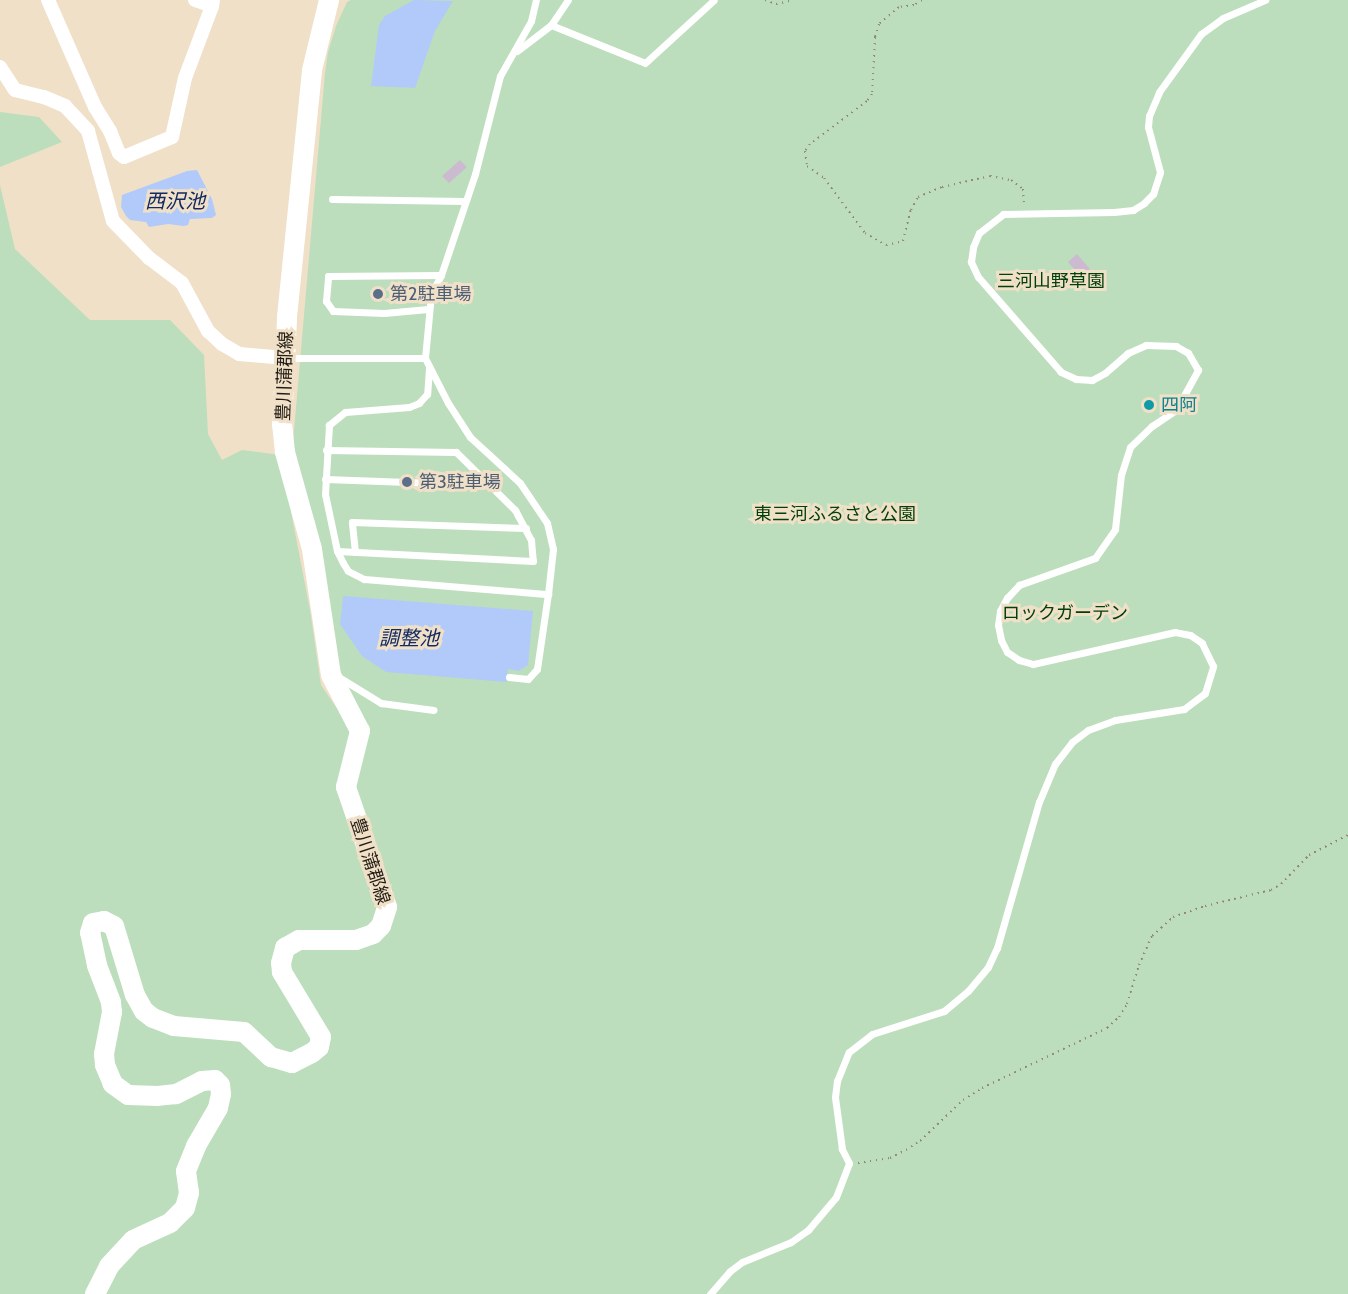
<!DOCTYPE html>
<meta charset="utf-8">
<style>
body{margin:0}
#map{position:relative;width:1348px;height:1294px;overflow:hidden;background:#f0e0c8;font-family:Cabin,"Noto Sans JP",sans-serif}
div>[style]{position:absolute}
.green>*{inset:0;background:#bcdebc}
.water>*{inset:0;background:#b1cafa}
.building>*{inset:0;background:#ccbad0}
.path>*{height:2px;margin-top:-1px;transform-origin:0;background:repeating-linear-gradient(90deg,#928776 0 1.5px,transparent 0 6px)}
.service>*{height:7px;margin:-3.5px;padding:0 3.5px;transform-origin:3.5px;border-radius:3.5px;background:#fff}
.minor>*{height:14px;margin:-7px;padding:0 7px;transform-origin:7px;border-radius:7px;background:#fff}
.secondary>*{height:20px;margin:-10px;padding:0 10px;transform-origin:10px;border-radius:10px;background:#fff}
.dots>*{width:16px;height:16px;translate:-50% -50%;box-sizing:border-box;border:3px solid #f0e0c8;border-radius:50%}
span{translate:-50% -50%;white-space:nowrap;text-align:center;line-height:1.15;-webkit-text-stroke:6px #f0e0c8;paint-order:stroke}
.park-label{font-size:18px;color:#00400a}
.service-label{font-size:18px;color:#4e5e75}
.left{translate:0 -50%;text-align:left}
.street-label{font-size:18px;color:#221c14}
.culture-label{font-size:18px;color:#0d838f}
.water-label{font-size:20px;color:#122961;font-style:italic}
</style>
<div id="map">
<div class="green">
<i style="clip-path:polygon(351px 0,1348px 0,1348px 1294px,0 1294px,0 185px,15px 249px,90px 320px,170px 320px,204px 355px,208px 434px,222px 460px,242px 450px,280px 455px,310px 610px,321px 685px,336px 707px,360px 712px,347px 692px,338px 664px,315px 522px,294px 461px,293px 442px,325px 73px,328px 52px,336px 26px,347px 2px)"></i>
<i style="clip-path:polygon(0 112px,39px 117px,62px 142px,0 167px)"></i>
</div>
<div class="water">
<i style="clip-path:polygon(414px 0,453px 1px,435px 31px,415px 88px,371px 86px,379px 25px,385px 16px)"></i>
<i style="clip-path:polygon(197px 170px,212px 199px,216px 215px,212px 218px,190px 219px,188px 225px,184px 226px,168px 224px,149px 227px,146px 222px,130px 220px,126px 216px,121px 207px,122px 195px,187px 171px)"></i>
<i style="clip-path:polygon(343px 596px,533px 611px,528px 665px,519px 671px,508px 669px,506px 682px,386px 672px,362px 656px,340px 624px)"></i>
</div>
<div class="building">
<i style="clip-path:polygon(460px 160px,467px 167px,449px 183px,442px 176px)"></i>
<i style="clip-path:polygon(1077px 254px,1090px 269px,1081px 277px,1068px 262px)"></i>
</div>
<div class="path">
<i style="left:765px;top:0;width:12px;rotate:20deg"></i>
<i style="left:776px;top:4px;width:18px;rotate:-13deg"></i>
<i style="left:922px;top:0;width:9px;rotate:148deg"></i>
<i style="left:914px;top:5px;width:15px;rotate:172deg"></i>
<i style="left:899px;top:7px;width:26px;rotate:140deg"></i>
<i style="left:879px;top:24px;width:14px;rotate:107deg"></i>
<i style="left:875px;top:37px;width:57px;rotate:93deg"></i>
<i style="left:872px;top:94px;width:9px;rotate:126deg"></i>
<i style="left:867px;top:101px;width:71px;rotate:143deg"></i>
<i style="left:810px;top:144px;width:9px;rotate:126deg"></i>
<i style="left:805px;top:151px;width:15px;rotate:82deg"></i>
<i style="left:807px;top:166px;width:21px;rotate:35deg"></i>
<i style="left:824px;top:178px;width:69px;rotate:53.3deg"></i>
<i style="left:865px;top:233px;width:24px;rotate:30deg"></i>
<i style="left:886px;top:245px;width:17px;rotate:-13deg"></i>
<i style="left:903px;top:241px;width:32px;rotate:-76deg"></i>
<i style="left:911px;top:210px;width:15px;rotate:-62deg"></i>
<i style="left:918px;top:197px;width:26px;rotate:-23deg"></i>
<i style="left:942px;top:187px;width:49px;rotate:-12.9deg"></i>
<i style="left:990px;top:176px;width:21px;rotate:11deg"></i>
<i style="left:1011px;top:180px;width:15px;rotate:37deg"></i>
<i style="left:1023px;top:189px;width:15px;rotate:86deg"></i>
<i style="left:858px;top:1163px;width:32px;rotate:-9deg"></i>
<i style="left:890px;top:1158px;width:18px;rotate:-27deg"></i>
<i style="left:906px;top:1150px;width:17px;rotate:-33deg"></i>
<i style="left:920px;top:1141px;width:59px;rotate:-43.6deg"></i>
<i style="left:963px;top:1100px;width:22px;rotate:-32deg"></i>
<i style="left:982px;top:1088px;width:139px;rotate:-25.6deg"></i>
<i style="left:1107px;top:1028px;width:16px;rotate:-43deg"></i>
<i style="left:1119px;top:1017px;width:15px;rotate:-58deg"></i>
<i style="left:1127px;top:1004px;width:41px;rotate:-72.9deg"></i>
<i style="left:1139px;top:965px;width:32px;rotate:-66deg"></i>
<i style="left:1152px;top:936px;width:28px;rotate:-42deg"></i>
<i style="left:1173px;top:917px;width:34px;rotate:-19deg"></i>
<i style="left:1205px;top:906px;width:68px;rotate:-13.6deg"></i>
<i style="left:1271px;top:890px;width:12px;rotate:-31deg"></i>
<i style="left:1281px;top:884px;width:40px;rotate:-46deg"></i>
<i style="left:1309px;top:855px;width:44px;rotate:-27.1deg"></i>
</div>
<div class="service">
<i style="left:551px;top:25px;width:101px;rotate:22deg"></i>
<i style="left:645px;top:63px;width:93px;rotate:-42.4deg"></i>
<i style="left:517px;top:51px;width:43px;rotate:-37.4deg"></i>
<i style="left:551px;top:25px;width:30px;rotate:-56deg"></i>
<i style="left:332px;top:199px;width:133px;rotate:0.9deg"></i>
<i style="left:428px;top:309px;width:44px;rotate:174.8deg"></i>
<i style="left:384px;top:313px;width:51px;rotate:-177.8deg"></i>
<i style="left:333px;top:311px;width:12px;rotate:-125deg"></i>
<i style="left:326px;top:301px;width:25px;rotate:-85deg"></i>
<i style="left:328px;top:276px;width:113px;rotate:-0.5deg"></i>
<i style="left:287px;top:358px;width:138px"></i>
<i style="left:429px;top:368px;width:26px;rotate:94deg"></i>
<i style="left:427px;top:394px;width:12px;rotate:132deg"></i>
<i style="left:419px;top:403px;width:11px;rotate:158deg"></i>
<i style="left:409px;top:407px;width:64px;rotate:175.5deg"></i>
<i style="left:345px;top:412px;width:21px;rotate:141deg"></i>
<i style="left:329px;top:425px;width:69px;rotate:93.3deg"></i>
<i style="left:325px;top:494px;width:58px;rotate:78.1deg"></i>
<i style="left:337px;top:551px;width:13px;rotate:63deg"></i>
<i style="left:343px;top:563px;width:9px;rotate:58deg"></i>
<i style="left:348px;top:571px;width:18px;rotate:27deg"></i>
<i style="left:364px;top:579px;width:185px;rotate:4.7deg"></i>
<i style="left:548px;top:594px;width:45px;rotate:-83.7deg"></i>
<i style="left:553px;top:549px;width:27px;rotate:-103deg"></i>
<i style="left:547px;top:523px;width:48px;rotate:-124deg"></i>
<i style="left:520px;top:483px;width:68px;rotate:-137.4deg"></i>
<i style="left:470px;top:437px;width:40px;rotate:-122.9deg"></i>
<i style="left:448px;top:403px;width:51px;rotate:-117.1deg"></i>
<i style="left:425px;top:358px;width:64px;rotate:-84.6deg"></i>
<i style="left:431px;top:294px;width:21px;rotate:-62deg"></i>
<i style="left:441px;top:275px;width:107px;rotate:-71.4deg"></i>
<i style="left:475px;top:174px;width:101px;rotate:-75.7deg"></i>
<i style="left:500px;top:76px;width:63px;rotate:-60.6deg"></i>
<i style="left:531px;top:21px;width:22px;rotate:-77deg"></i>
<i style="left:326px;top:450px;width:130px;rotate:0.9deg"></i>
<i style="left:456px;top:452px;width:83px;rotate:44.5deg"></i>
<i style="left:515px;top:510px;width:34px;rotate:62deg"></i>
<i style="left:531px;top:540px;width:21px;rotate:85deg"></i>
<i style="left:533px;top:561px;width:196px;rotate:-177.1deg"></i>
<i style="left:325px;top:479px;width:165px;rotate:2.1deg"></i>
<i style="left:355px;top:552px;width:30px;rotate:-96deg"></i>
<i style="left:352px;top:522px;width:174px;rotate:2deg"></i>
<i style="left:337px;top:676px;width:52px;rotate:31.5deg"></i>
<i style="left:381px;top:703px;width:53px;rotate:7.5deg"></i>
<i style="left:509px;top:677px;width:19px;rotate:6deg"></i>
<i style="left:528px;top:679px;width:13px;rotate:-48deg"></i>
<i style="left:537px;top:669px;width:76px;rotate:-81.7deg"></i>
<i style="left:710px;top:1294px;width:30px;rotate:-49deg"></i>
<i style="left:730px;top:1271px;width:15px;rotate:-37deg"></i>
<i style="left:742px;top:1262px;width:53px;rotate:-22.2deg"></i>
<i style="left:791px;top:1242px;width:21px;rotate:-35deg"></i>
<i style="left:808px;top:1230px;width:43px;rotate:-49.7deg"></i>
<i style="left:836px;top:1197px;width:36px;rotate:-69deg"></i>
<i style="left:849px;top:1163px;width:16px;rotate:-117deg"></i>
<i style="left:842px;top:1149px;width:52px;rotate:-97.7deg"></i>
<i style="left:835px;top:1097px;width:16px;rotate:-83deg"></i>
<i style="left:837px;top:1081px;width:31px;rotate:-68deg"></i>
<i style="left:849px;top:1052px;width:29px;rotate:-38deg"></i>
<i style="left:872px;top:1034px;width:76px;rotate:-17.7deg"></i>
<i style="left:944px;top:1011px;width:31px;rotate:-40deg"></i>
<i style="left:968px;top:991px;width:31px;rotate:-50deg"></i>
<i style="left:988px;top:967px;width:21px;rotate:-65deg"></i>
<i style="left:997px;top:948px;width:152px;rotate:-74deg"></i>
<i style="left:1039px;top:802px;width:41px;rotate:-67.2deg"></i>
<i style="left:1055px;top:764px;width:28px;rotate:-52deg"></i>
<i style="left:1072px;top:742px;width:20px;rotate:-37deg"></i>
<i style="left:1088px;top:730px;width:29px;rotate:-20deg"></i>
<i style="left:1115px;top:720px;width:70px;rotate:-9.1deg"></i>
<i style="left:1184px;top:709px;width:26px;rotate:-37deg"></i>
<i style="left:1205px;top:693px;width:28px;rotate:-73deg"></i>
<i style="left:1213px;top:666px;width:25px;rotate:-116deg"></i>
<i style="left:1202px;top:643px;width:14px;rotate:-146deg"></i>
<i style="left:1190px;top:635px;width:15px;rotate:-169deg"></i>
<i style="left:1175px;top:632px;width:146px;rotate:167.3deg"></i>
<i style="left:1033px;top:664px;width:15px;rotate:-164deg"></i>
<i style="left:1019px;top:660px;width:14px;rotate:-146deg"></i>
<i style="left:1007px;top:652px;width:13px;rotate:-117deg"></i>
<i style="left:1001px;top:640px;width:15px;rotate:-101deg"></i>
<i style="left:998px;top:625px;width:14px;rotate:-82deg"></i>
<i style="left:1000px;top:611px;width:15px;rotate:-62deg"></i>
<i style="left:1007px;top:598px;width:18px;rotate:-47deg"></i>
<i style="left:1019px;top:585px;width:81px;rotate:-19.6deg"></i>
<i style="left:1095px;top:558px;width:35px;rotate:-55deg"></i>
<i style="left:1115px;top:529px;width:54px;rotate:-83.7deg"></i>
<i style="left:1121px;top:475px;width:29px;rotate:-72deg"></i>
<i style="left:1130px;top:447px;width:30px;rotate:-44deg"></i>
<i style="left:1152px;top:426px;width:29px;rotate:-34deg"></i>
<i style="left:1176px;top:410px;width:46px;rotate:-61.2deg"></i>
<i style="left:1198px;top:370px;width:20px;rotate:-120deg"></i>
<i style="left:1188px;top:353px;width:14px;rotate:-150deg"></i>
<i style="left:1176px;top:346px;width:30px;rotate:-178deg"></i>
<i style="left:1146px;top:345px;width:20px;rotate:156deg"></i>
<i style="left:1128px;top:353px;width:30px;rotate:139deg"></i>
<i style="left:1105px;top:373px;width:15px;rotate:152deg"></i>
<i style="left:1092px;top:380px;width:16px;rotate:-176deg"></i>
<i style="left:1076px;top:379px;width:17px;rotate:-155deg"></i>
<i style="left:1061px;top:372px;width:126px;rotate:-131.1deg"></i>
<i style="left:978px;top:277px;width:17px;rotate:-115deg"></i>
<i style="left:971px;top:262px;width:15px;rotate:-82deg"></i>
<i style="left:973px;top:247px;width:15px;rotate:-67deg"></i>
<i style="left:979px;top:233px;width:31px;rotate:-38deg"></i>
<i style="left:1003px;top:214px;width:111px;rotate:-1deg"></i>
<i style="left:1114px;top:212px;width:19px;rotate:-6deg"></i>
<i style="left:1133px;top:210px;width:13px;rotate:-32deg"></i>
<i style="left:1144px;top:203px;width:13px;rotate:-45deg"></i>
<i style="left:1153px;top:194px;width:23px;rotate:-72deg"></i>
<i style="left:1160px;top:172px;width:47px;rotate:-104.9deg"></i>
<i style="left:1148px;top:127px;width:11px;rotate:-85deg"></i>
<i style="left:1149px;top:116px;width:26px;rotate:-67deg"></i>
<i style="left:1159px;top:92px;width:72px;rotate:-54.1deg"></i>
<i style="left:1201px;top:34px;width:27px;rotate:-36deg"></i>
<i style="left:1223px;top:18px;width:46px;rotate:-23.2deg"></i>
</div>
<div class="minor">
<i style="left:48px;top:0;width:117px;rotate:66.3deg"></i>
<i style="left:95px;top:107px;width:28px;rotate:58deg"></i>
<i style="left:110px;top:131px;width:24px;rotate:68deg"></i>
<i style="left:119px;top:153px;width:6px;rotate:39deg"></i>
<i style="left:124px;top:157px;width:52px;rotate:-22.6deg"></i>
<i style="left:172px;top:137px;width:60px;rotate:-77.6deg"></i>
<i style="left:185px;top:78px;width:77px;rotate:-69.4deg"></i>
<i style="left:195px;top:0;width:18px;rotate:19deg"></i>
<i style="left:212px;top:6px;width:6px;rotate:-81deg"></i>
<i style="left:0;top:67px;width:27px;rotate:57deg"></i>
<i style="left:15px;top:90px;width:30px;rotate:14deg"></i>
<i style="left:44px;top:97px;width:23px;rotate:23deg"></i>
<i style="left:65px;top:106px;width:34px;rotate:47deg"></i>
<i style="left:88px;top:131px;width:93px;rotate:74.5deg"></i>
<i style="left:113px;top:221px;width:52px;rotate:45.8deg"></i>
<i style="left:149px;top:258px;width:41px;rotate:37.1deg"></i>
<i style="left:182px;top:283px;width:55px;rotate:61.6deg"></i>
<i style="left:208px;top:331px;width:19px;rotate:43deg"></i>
<i style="left:222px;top:344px;width:20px;rotate:30deg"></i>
<i style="left:239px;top:354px;width:46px;rotate:5deg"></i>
</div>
<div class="secondary">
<i style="left:95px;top:1294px;width:31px;rotate:-63deg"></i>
<i style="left:109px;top:1266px;width:35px;rotate:-47deg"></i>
<i style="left:133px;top:1240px;width:41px;rotate:-24.7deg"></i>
<i style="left:170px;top:1223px;width:21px;rotate:-45deg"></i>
<i style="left:185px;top:1208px;width:16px;rotate:-75deg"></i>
<i style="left:189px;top:1193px;width:22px;rotate:-98deg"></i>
<i style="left:186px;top:1171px;width:27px;rotate:-68deg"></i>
<i style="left:196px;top:1146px;width:44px;rotate:-59.9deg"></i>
<i style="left:218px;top:1108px;width:14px;rotate:-78deg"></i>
<i style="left:221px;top:1094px;width:9px;rotate:-96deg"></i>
<i style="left:220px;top:1085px;width:7px;rotate:-135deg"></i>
<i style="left:215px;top:1080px;width:13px;rotate:176deg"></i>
<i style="left:202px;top:1081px;width:29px;rotate:153deg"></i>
<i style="left:176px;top:1094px;width:18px;rotate:174deg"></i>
<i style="left:158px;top:1096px;width:30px;rotate:-178deg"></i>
<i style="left:128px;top:1095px;width:19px;rotate:-144deg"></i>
<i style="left:113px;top:1084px;width:21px;rotate:-113deg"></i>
<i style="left:105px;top:1065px;width:11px;rotate:-95deg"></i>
<i style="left:104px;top:1054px;width:43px;rotate:-79.2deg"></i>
<i style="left:112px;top:1012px;width:10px;rotate:-96deg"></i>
<i style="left:111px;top:1002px;width:40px;rotate:-111deg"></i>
<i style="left:97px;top:965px;width:33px;rotate:-102deg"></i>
<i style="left:90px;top:933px;width:10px;rotate:-73deg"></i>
<i style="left:93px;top:923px;width:11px;rotate:-10deg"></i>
<i style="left:104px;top:921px;width:11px;rotate:27deg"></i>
<i style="left:114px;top:926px;width:72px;rotate:73.1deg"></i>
<i style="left:135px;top:995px;width:18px;rotate:61deg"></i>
<i style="left:144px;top:1011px;width:11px;rotate:38deg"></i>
<i style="left:153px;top:1018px;width:22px;rotate:21deg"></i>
<i style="left:174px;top:1026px;width:70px;rotate:4.9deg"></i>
<i style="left:244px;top:1032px;width:37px;rotate:43deg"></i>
<i style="left:271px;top:1057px;width:22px;rotate:16deg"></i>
<i style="left:292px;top:1063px;width:22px;rotate:-27deg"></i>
<i style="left:312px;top:1053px;width:9px;rotate:-41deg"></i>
<i style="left:319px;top:1047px;width:10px;rotate:-79deg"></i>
<i style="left:321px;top:1037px;width:76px;rotate:-121deg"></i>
<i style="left:282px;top:972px;width:9px;rotate:-96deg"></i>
<i style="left:281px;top:963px;width:16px;rotate:-75deg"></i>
<i style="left:285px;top:948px;width:16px;rotate:-30deg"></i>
<i style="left:299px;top:940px;width:57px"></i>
<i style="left:356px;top:940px;width:18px;rotate:-19deg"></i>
<i style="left:373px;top:934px;width:11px;rotate:-45deg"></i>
<i style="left:381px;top:926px;width:20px;rotate:-72deg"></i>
<i style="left:387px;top:907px;width:127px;rotate:-108.9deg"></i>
<i style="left:346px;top:787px;width:58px;rotate:-76deg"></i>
<i style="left:360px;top:731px;width:63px;rotate:-117.4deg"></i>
<i style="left:331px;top:675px;width:127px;rotate:-98.6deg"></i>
<i style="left:312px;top:549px;width:101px;rotate:-105.6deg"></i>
<i style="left:285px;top:452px;width:27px;rotate:-96deg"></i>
<i style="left:282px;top:425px;width:108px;rotate:-87.3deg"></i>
<i style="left:287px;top:317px;width:248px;rotate:-84.2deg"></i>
<i style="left:312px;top:70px;width:72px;rotate:-76.3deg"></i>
</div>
<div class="dots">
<i style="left:378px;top:294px;background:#5c6f8a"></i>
<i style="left:1149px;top:405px;background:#0f9aa8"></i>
<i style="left:407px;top:482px;background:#5c6f8a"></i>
</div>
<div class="park-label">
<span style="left:1051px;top:281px">三河山野草園</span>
<span style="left:835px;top:514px">東三河ふるさと公園</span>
<span style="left:1065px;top:613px">ロックガーデン</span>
</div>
<div class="service-label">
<span class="left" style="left:390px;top:294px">第2駐車場</span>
<span class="left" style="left:419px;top:482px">第3駐車場</span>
</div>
<div class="street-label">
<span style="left:285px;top:376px;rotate:-88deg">豊川蒲郡線</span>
<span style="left:370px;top:861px;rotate:72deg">豊川蒲郡線</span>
</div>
<div class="culture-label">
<span class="left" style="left:1161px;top:405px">四阿</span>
</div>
<div class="water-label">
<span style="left:175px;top:201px">西沢池</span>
<span style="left:409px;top:638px">調整池</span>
</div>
</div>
